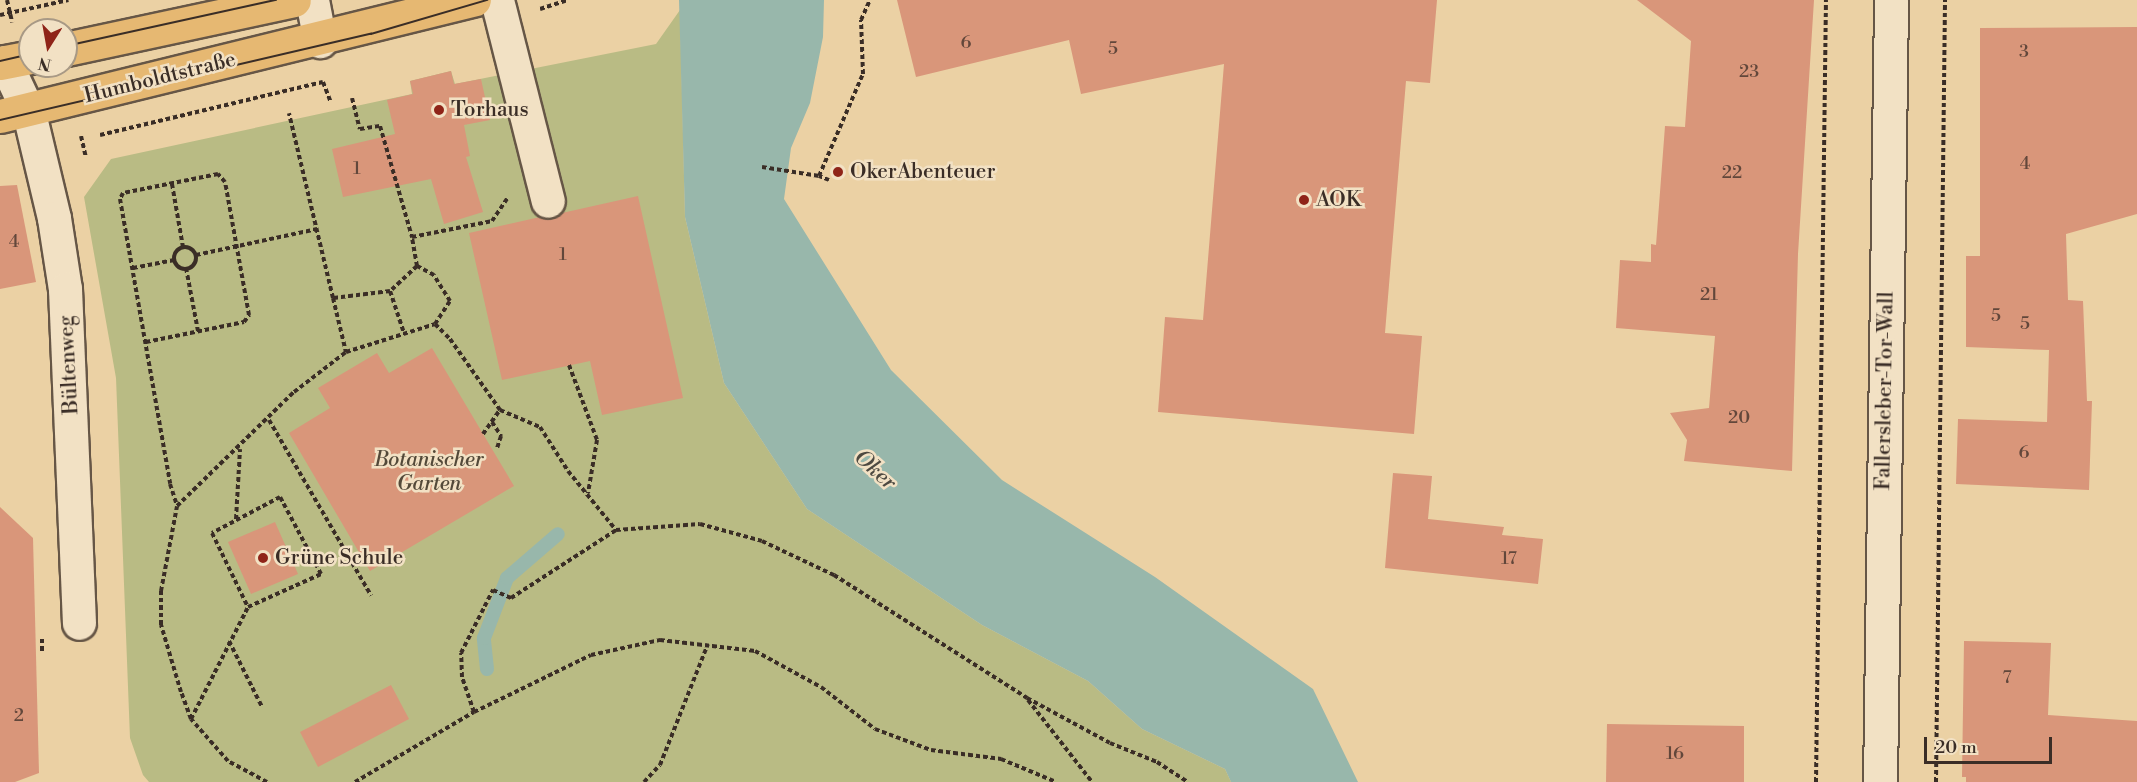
<!DOCTYPE html>
<meta charset="utf-8">
<style>
body{margin:0}
#map{position:relative;width:2137px;height:782px;overflow:hidden;background:#ebd1a4;font-family:"Libre Bodoni",serif}
div>[style]{position:absolute}
.green>*{inset:0;background:#b9bb84}
.water>*{inset:0;background:#98b7ab}
.stream>*{height:14px;margin:-7px;padding:0 7px;transform-origin:7px;border-radius:7px;background:#98b7ab}
.building>*{inset:0;background:#d9967a}
.path>*{height:4px;margin-top:-2px;transform-origin:0;background:repeating-linear-gradient(90deg,#3a2d26 0 4.5px,transparent 0 7.5px)}
.path>.ring{margin:-2px;padding:0;box-sizing:content-box;background:none;border:4px solid #3a2d26;border-radius:50%}
.roads{filter:drop-shadow(2px 0 #665646) drop-shadow(-2px 0 #665646) drop-shadow(0 2px #665646) drop-shadow(0 -2px #665646)}
.minor>*{height:33px;margin:-16.5px;padding:0 16.5px;transform-origin:16.5px;border-radius:16.5px;background:#f2e1c4}
.major>*{height:33px;margin:-16.5px;padding:0 16.5px;transform-origin:16.5px;border-radius:16.5px;background:#e6b872}
.tram>*{height:1.5px;margin:-0.75px;padding:0 0.75px;transform-origin:0.75px;border-radius:0.75px;background:#3a2d26}
.dots>*{width:16px;height:16px;translate:-50% -50%;box-sizing:border-box;border:3px solid #f2e1c4;border-radius:50%}
span{translate:-50% -50%;white-space:nowrap;text-align:center;line-height:1.15;-webkit-text-stroke:5px #f2e1c4;paint-order:stroke}
.number-label{font-size:18px;color:#62473b}
.number-label span{-webkit-text-stroke-width:0}
.street-label{font-size:21px;color:#3a2d26}
.poi-label{font-size:21px;color:#3a2d26}
.left{translate:0 -50%;text-align:left}
.park-label{font-size:21px;color:#534939;font-style:italic}
.water-label{font-size:22px;color:#4d4941;font-style:italic}
.north{position:absolute;left:18px;top:18px;width:60px;height:60px;box-sizing:border-box;background:#f2e1c4;border:2px solid #a89985;border-radius:50%;rotate:191deg;font-size:16px;font-weight:700;line-height:24px;text-align:center;color:#3a2d26}
.north::after{content:'';display:block;margin:auto;width:21px;height:27px;background:#8f2418;clip-path:polygon(50% 0,100% 100%,50% 72%,0 100%)}
.scale{position:absolute;left:1924px;top:737px;width:128px;height:27px;box-sizing:border-box;border:3px solid #3a2d26;border-top:0;padding-left:8px;font-size:18px;line-height:21px;white-space:nowrap;color:#3a2d26;-webkit-text-stroke:4px #f2e1c4;paint-order:stroke}
</style>
<div id="map">
<div class="green">
<i style="clip-path:polygon(680px 10px,685px 217px,724px 383px,807px 509px,982px 625px,1088px 681px,1142px 729px,1225px 769px,1231px 782px,149px 782px,143px 775px,130px 738px,116px 378px,84px 197px,111px 159px,412px 94px,410px 81px,451px 71px,455px 84px,656px 44px)"></i>
</div>
<div class="water">
<i style="clip-path:polygon(679px 0,824px 0,823px 37px,810px 103px,791px 148px,784px 199px,891px 370px,1002px 480px,1155px 577px,1313px 689px,1358px 782px,1231px 782px,1225px 769px,1142px 729px,1088px 681px,982px 625px,807px 509px,724px 383px,685px 217px)"></i>
</div>
<div class="stream">
<i style="left:487px;top:669px;width:31px;rotate:-96deg"></i>
<i style="left:484px;top:638px;width:64px;rotate:-69deg"></i>
<i style="left:507px;top:578px;width:67px;rotate:-40.8deg"></i>
</div>
<div class="building">
<i style="clip-path:polygon(897px 0,1437px 0,1430px 83px,1406px 81px,1385px 333px,1422px 336px,1414px 434px,1158px 412px,1165px 317px,1203px 320px,1224px 64px,1081px 94px,1069px 40px,916px 77px)"></i>
<i style="clip-path:polygon(1637px 0,1814px 0,1798px 254px,1792px 471px,1684px 461px,1687px 440px,1670px 413px,1709px 408px,1715px 336px,1616px 328px,1620px 260px,1651px 262px,1651px 244px,1656px 245px,1665px 126px,1685px 127px,1691px 41px)"></i>
<i style="clip-path:polygon(2137px 27px,2137px 214px,2066px 234px,2068px 300px,2083px 301px,2087px 401px,2092px 401px,2089px 490px,1956px 484px,1958px 419px,2047px 422px,2049px 350px,1966px 347px,1966px 256px,1980px 256px,1980px 28px)"></i>
<i style="clip-path:polygon(451px 71px,454px 84px,481px 79px,490px 120px,464px 125px,470px 156px,466px 157px,483px 212px,444px 224px,431px 179px,343px 197px,332px 149px,395px 134px,387px 100px,413px 94px,410px 81px)"></i>
<i style="clip-path:polygon(17px 185px,36px 282px,0 289px,0 186px)"></i>
<i style="clip-path:polygon(638px 196px,683px 398px,602px 415px,590px 361px,502px 380px,469px 233px,540px 217px,552px 219px,562px 213px)"></i>
<i style="clip-path:polygon(432px 348px,514px 486px,370px 571px,289px 433px,330px 408px,318px 388px,377px 353px,389px 373px)"></i>
<i style="clip-path:polygon(1393px 473px,1432px 476px,1428px 519px,1504px 527px,1502px 535px,1543px 539px,1538px 584px,1385px 568px)"></i>
<i style="clip-path:polygon(0 507px,33px 538px,39px 773px,15px 782px,0 782px)"></i>
<i style="clip-path:polygon(275px 522px,298px 574px,251px 594px,228px 542px)"></i>
<i style="clip-path:polygon(1964px 641px,2051px 643px,2048px 715px,2137px 721px,2137px 782px,1966px 782px,1966px 777px,1962px 777px)"></i>
<i style="clip-path:polygon(391px 685px,409px 719px,318px 767px,300px 732px)"></i>
<i style="clip-path:polygon(1607px 724px,1744px 726px,1744px 782px,1606px 782px)"></i>
</div>
<div class="path">
<i style="left:7px;top:0;width:23px;rotate:77deg"></i>
<i style="left:540px;top:9px;width:29px;rotate:-18deg"></i>
<i style="left:0;top:15px;width:70px;rotate:-12.4deg"></i>
<i style="left:323px;top:82px;width:22px;rotate:69deg"></i>
<i style="left:352px;top:98px;width:32px;rotate:76deg"></i>
<i style="left:360px;top:129px;width:20px;rotate:-9deg"></i>
<i style="left:380px;top:126px;width:116px;rotate:73.9deg"></i>
<i style="left:100px;top:135px;width:229px;rotate:-13.4deg"></i>
<i style="left:81px;top:136px;width:22px;rotate:77deg"></i>
<i style="left:762px;top:167px;width:58px;rotate:9deg"></i>
<i style="left:829px;top:180px;width:11px;rotate:-158deg"></i>
<i style="left:819px;top:176px;width:111px;rotate:-66.7deg"></i>
<i style="left:863px;top:74px;width:54px;rotate:-92.1deg"></i>
<i style="left:861px;top:20px;width:22px;rotate:-66deg"></i>
<i style="left:172px;top:184px;width:64px;rotate:80.1deg"></i>
<i class="ring" style="left:174px;top:247px;width:18px;height:18px"></i>
<i style="left:196px;top:255px;width:124px;rotate:-12.1deg"></i>
<i style="left:417px;top:266px;width:29px;rotate:-100deg"></i>
<i style="left:412px;top:237px;width:82px;rotate:-11.3deg"></i>
<i style="left:492px;top:221px;width:27px;rotate:-56deg"></i>
<i style="left:133px;top:268px;width:42px;rotate:-11deg"></i>
<i style="left:186px;top:268px;width:64px;rotate:79.2deg"></i>
<i style="left:390px;top:291px;width:44px;rotate:71.6deg"></i>
<i style="left:333px;top:298px;width:56px;rotate:76.5deg"></i>
<i style="left:435px;top:324px;width:21px;rotate:45deg"></i>
<i style="left:450px;top:339px;width:87px;rotate:54.8deg"></i>
<i style="left:500px;top:410px;width:43px;rotate:23deg"></i>
<i style="left:540px;top:427px;width:52px;rotate:57.5deg"></i>
<i style="left:568px;top:471px;width:76px;rotate:50.9deg"></i>
<i style="left:146px;top:342px;width:100px;rotate:-11.5deg"></i>
<i style="left:244px;top:322px;width:9px;rotate:-54deg"></i>
<i style="left:249px;top:315px;width:135px;rotate:-100.2deg"></i>
<i style="left:225px;top:182px;width:11px;rotate:-131deg"></i>
<i style="left:218px;top:174px;width:97px;rotate:168.7deg"></i>
<i style="left:123px;top:193px;width:7px;rotate:117deg"></i>
<i style="left:120px;top:199px;width:289px;rotate:80deg"></i>
<i style="left:170px;top:484px;width:23px;rotate:72deg"></i>
<i style="left:569px;top:365px;width:80px;rotate:69.5deg"></i>
<i style="left:597px;top:440px;width:54px;rotate:99.6deg"></i>
<i style="left:269px;top:420px;width:203px;rotate:59.8deg"></i>
<i style="left:492px;top:422px;width:17px;rotate:57deg"></i>
<i style="left:501px;top:436px;width:13px;rotate:108deg"></i>
<i style="left:483px;top:434px;width:29px;rotate:-55deg"></i>
<i style="left:236px;top:519px;width:70px;rotate:-86.7deg"></i>
<i style="left:42px;top:639px;width:14px;rotate:90deg"></i>
<i style="left:229px;top:641px;width:74px;rotate:63.4deg"></i>
<i style="left:1028px;top:700px;width:104px;rotate:52deg"></i>
<i style="left:474px;top:712px;width:37px;rotate:-109deg"></i>
<i style="left:462px;top:677px;width:24px;rotate:-92deg"></i>
<i style="left:461px;top:653px;width:71px;rotate:-63.1deg"></i>
<i style="left:493px;top:590px;width:20px;rotate:24deg"></i>
<i style="left:511px;top:598px;width:125px;rotate:-32.9deg"></i>
<i style="left:616px;top:530px;width:84px;rotate:-4.1deg"></i>
<i style="left:700px;top:524px;width:64px;rotate:15.3deg"></i>
<i style="left:762px;top:541px;width:80px;rotate:25.3deg"></i>
<i style="left:834px;top:575px;width:229px;rotate:32.5deg"></i>
<i style="left:1027px;top:698px;width:94px;rotate:28.5deg"></i>
<i style="left:1110px;top:743px;width:51px;rotate:22deg"></i>
<i style="left:1157px;top:762px;width:37px;rotate:33deg"></i>
<i style="left:191px;top:719px;width:126px;rotate:-63deg"></i>
<i style="left:248px;top:607px;width:80px;rotate:-24.3deg"></i>
<i style="left:321px;top:574px;width:87px;rotate:-118deg"></i>
<i style="left:280px;top:497px;width:77px;rotate:152.1deg"></i>
<i style="left:212px;top:533px;width:82px;rotate:64.1deg"></i>
<i style="left:267px;top:782px;width:44px;rotate:-151.7deg"></i>
<i style="left:228px;top:761px;width:56px;rotate:-131.4deg"></i>
<i style="left:191px;top:719px;width:29px;rotate:-110deg"></i>
<i style="left:181px;top:692px;width:70px;rotate:-106.6deg"></i>
<i style="left:161px;top:625px;width:34px;rotate:-90deg"></i>
<i style="left:161px;top:591px;width:86px;rotate:-79.3deg"></i>
<i style="left:177px;top:506px;width:163px;rotate:-44.3deg"></i>
<i style="left:294px;top:392px;width:66px;rotate:-37.6deg"></i>
<i style="left:346px;top:352px;width:93px;rotate:-17.5deg"></i>
<i style="left:435px;top:324px;width:27px;rotate:-57deg"></i>
<i style="left:450px;top:301px;width:31px;rotate:-122deg"></i>
<i style="left:434px;top:275px;width:19px;rotate:-152deg"></i>
<i style="left:417px;top:266px;width:37px;rotate:137deg"></i>
<i style="left:390px;top:291px;width:57px;rotate:173deg"></i>
<i style="left:333px;top:298px;width:190px;rotate:-103.4deg"></i>
<i style="left:355px;top:782px;width:138px;rotate:-30.5deg"></i>
<i style="left:474px;top:712px;width:130px;rotate:-26deg"></i>
<i style="left:591px;top:655px;width:71px;rotate:-12.3deg"></i>
<i style="left:660px;top:640px;width:96px;rotate:6.6deg"></i>
<i style="left:755px;top:651px;width:75px;rotate:28.6deg"></i>
<i style="left:821px;top:687px;width:68px;rotate:37.9deg"></i>
<i style="left:875px;top:729px;width:60px;rotate:20.6deg"></i>
<i style="left:931px;top:750px;width:71px;rotate:7.3deg"></i>
<i style="left:1001px;top:759px;width:60px;rotate:22.7deg"></i>
<i style="left:644px;top:782px;width:23px;rotate:-47deg"></i>
<i style="left:660px;top:765px;width:130px;rotate:-68.4deg"></i>
<i style="left:1816px;top:782px;width:782px;rotate:-89.27deg"></i>
<i style="left:1936px;top:782px;width:782px;rotate:-89.34deg"></i>
</div>
<div class="roads">
<div class="minor">
<i style="left:312px;top:0;width:42px;rotate:79deg"></i>
<i style="left:497px;top:0;width:207px;rotate:75.8deg"></i>
<i style="left:5px;top:62px;width:56px;rotate:64.8deg"></i>
<i style="left:29px;top:113px;width:108px;rotate:76.6deg"></i>
<i style="left:54px;top:218px;width:72px;rotate:81.2deg"></i>
<i style="left:65px;top:289px;width:334px;rotate:87.6deg"></i>
<i style="left:1880px;top:782px;width:782px;rotate:-89.19deg"></i>
</div>
<div class="major">
<i style="left:66px;top:49px;width:233px;rotate:-12.1deg"></i>
<i style="left:0;top:63px;width:31px;rotate:-11deg"></i>
<i style="left:0;top:116px;width:488px;rotate:-13.8deg"></i>
</div>
</div>
<div class="tram">
<i style="left:66px;top:46px;width:215px;rotate:-12.4deg"></i>
<i style="left:0;top:61px;width:31px;rotate:-13deg"></i>
<i style="left:0;top:120px;width:381px;rotate:-13.1deg"></i>
<i style="left:371px;top:34px;width:121px;rotate:-16.3deg"></i>
</div>
<div class="dots">
<i style="left:439px;top:110px;background:#8f2418"></i>
<i style="left:838px;top:172px;background:#8f2418"></i>
<i style="left:1304px;top:200px;background:#8f2418"></i>
<i style="left:263px;top:558px;background:#8f2418"></i>
</div>
<div class="number-label">
<span style="left:966px;top:43px">6</span>
<span style="left:1113px;top:49px">5</span>
<span style="left:2024px;top:52px">3</span>
<span style="left:1749px;top:72px">23</span>
<span style="left:2025px;top:164px">4</span>
<span style="left:357px;top:169px">1</span>
<span style="left:1732px;top:173px">22</span>
<span style="left:14px;top:242px">4</span>
<span style="left:563px;top:255px">1</span>
<span style="left:1709px;top:295px">21</span>
<span style="left:1996px;top:316px">5</span>
<span style="left:2025px;top:324px">5</span>
<span style="left:1739px;top:418px">20</span>
<span style="left:2024px;top:453px">6</span>
<span style="left:1509px;top:559px">17</span>
<span style="left:2007px;top:678px">7</span>
<span style="left:19px;top:716px">2</span>
<span style="left:1675px;top:754px">16</span>
</div>
<div class="street-label">
<span style="left:160px;top:78px;rotate:-14deg">Humboldtstraße</span>
<span style="left:69px;top:365px;rotate:-93deg">Bültenweg</span>
<span style="left:1885px;top:391px;rotate:-89deg">Fallersleber-Tor-Wall</span>
</div>
<div class="poi-label">
<span class="left" style="left:451px;top:110px">Torhaus</span>
<span class="left" style="left:850px;top:172px">OkerAbenteuer</span>
<span class="left" style="left:1316px;top:200px">AOK</span>
<span class="left" style="left:275px;top:558px">Grüne Schule</span>
</div>
<div class="park-label">
<span style="left:429px;top:472px">Botanischer<br>Garten</span>
</div>
<div class="water-label">
<span style="left:875px;top:470px;rotate:42deg">Oker</span>
</div>
<div class="north">N</div>
<div class="scale">20 m</div>
</div>
